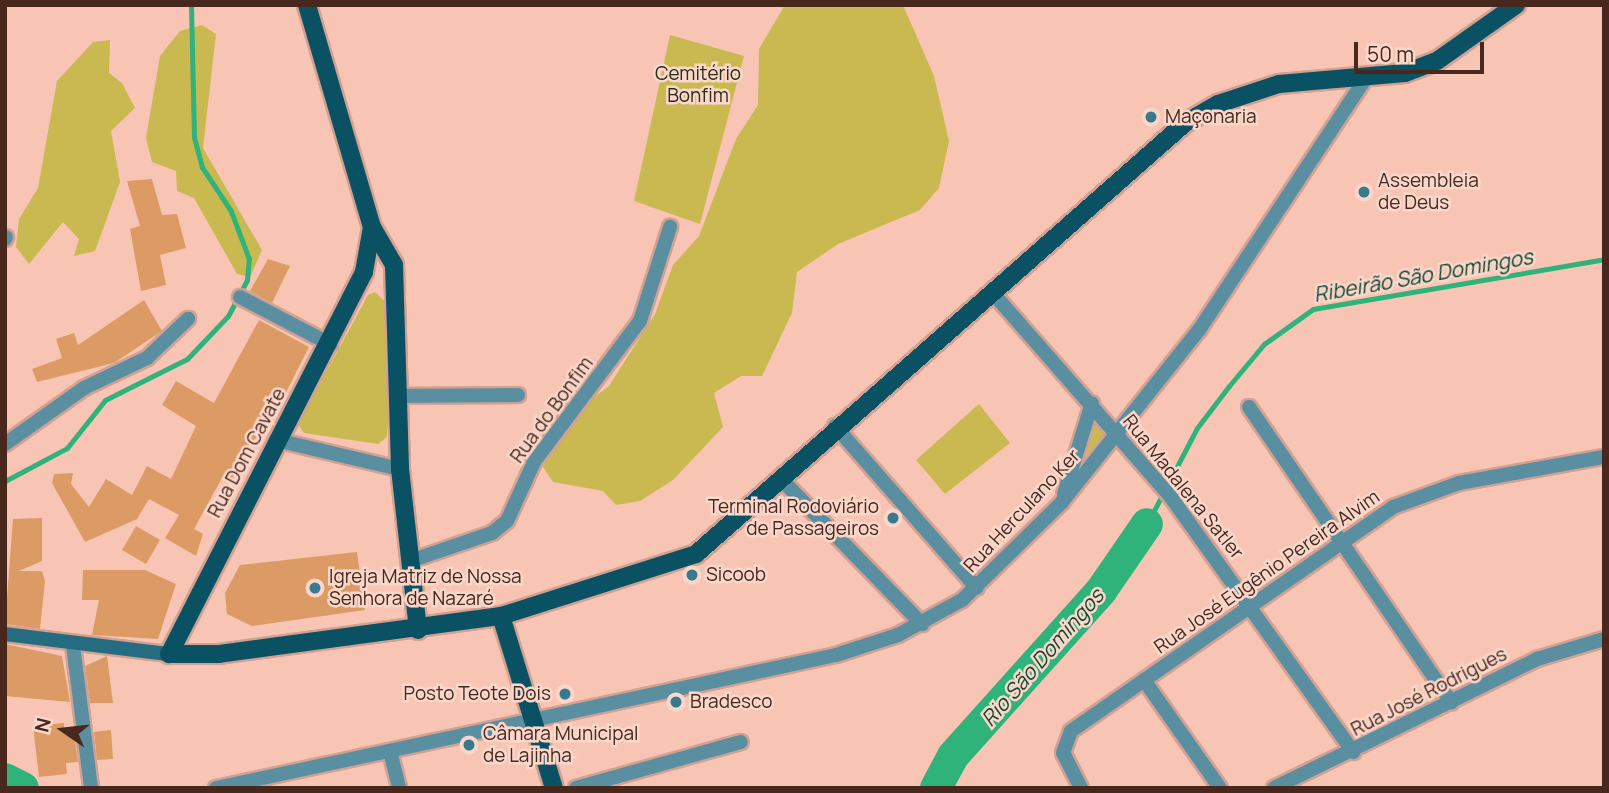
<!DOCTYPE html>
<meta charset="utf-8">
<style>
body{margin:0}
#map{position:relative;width:1609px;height:793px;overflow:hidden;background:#f8c5b4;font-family:Manrope,sans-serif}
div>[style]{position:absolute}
.green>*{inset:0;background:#cab950}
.stream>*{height:5px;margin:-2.5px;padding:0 2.5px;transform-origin:2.5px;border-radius:2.5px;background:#30b27b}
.river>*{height:32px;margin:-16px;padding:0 16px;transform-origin:16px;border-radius:16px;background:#30b27b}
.building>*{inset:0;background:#dc9b65}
.roads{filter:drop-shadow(2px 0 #d1a293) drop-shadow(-2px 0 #d1a293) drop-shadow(0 2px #d1a293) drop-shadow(0 -2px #d1a293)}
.minor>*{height:14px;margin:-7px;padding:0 7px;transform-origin:7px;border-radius:7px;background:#5a8fa1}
.secondary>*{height:14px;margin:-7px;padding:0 7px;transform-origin:7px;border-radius:7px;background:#266c80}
.primary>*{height:18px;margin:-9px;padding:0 9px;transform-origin:9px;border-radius:9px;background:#0a5163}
.dots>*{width:19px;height:19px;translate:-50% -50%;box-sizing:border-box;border:4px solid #f9d7cb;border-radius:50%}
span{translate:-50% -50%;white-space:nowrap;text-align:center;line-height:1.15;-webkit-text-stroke:5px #f9d7cb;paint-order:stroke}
.park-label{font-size:19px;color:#2e2b17}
.poi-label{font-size:19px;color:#48281c}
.left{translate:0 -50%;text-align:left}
.right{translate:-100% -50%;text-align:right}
.street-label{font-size:19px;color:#48281c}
.water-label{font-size:21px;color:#144730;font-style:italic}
.frame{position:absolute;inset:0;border:7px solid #48281c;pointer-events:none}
.north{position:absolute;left:28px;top:695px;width:70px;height:70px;-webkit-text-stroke:5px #f9d7cb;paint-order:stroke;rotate:284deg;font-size:19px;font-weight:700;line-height:28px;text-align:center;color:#48281c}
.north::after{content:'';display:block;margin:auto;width:24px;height:32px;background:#48281c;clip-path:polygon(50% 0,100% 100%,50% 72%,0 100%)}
.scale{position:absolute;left:1354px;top:42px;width:130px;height:32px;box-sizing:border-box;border:4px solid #48281c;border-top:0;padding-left:9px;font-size:21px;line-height:24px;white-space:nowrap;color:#48281c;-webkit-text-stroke:5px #f9d7cb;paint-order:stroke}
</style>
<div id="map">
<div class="green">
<i style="clip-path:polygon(785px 5px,903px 5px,934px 76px,949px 141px,939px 188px,920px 210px,838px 244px,797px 272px,792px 313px,762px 376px,741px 376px,714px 393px,723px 427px,673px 480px,640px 501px,616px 505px,603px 491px,553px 482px,543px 467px,554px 448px,589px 401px,609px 386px,655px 314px,673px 265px,699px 236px,736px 139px,758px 105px,759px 49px)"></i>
<i style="clip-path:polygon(202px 25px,216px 34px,203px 148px,262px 250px,250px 277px,237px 274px,194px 198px,177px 191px,176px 171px,152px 162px,146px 138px,160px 56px,180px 31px)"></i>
<i style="clip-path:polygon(670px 35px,744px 56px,700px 224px,634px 201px)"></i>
<i style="clip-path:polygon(110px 40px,109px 73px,122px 83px,135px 108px,111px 131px,120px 182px,95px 251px,74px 256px,79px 239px,63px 222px,29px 264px,16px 247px,19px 219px,38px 188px,57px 81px,93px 42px)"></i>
<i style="clip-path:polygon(375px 292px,387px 303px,387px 437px,378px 444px,304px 433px,298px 424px,368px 295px)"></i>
<i style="clip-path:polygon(979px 404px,1010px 443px,945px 494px,916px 460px)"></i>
<i style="clip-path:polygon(1092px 414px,1108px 432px,1085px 468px)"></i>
</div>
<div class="stream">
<i style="left:5px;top:481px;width:70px;rotate:-28deg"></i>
<i style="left:67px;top:448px;width:61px;rotate:-51.6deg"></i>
<i style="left:105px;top:400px;width:92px;rotate:-26.6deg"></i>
<i style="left:187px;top:359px;width:59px;rotate:-46.4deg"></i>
<i style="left:228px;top:316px;width:41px;rotate:-62.2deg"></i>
<i style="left:247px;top:280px;width:21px;rotate:-85deg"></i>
<i style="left:249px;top:259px;width:51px;rotate:-110.6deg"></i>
<i style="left:231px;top:211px;width:53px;rotate:-123.4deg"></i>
<i style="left:202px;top:167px;width:31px;rotate:-105deg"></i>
<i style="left:194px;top:137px;width:132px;rotate:-91.3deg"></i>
<i style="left:1147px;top:524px;width:108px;rotate:-62.5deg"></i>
<i style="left:1197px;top:428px;width:53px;rotate:-52.7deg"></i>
<i style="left:1229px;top:386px;width:55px;rotate:-50.2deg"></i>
<i style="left:1264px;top:344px;width:60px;rotate:-35.5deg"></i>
<i style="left:1313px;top:309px;width:295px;rotate:-9.7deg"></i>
</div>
<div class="river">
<i style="left:5px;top:779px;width:20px;rotate:27deg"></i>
<i style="left:936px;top:788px;width:36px;rotate:-62deg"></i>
<i style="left:953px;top:756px;width:222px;rotate:-48.1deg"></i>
<i style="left:1101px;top:591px;width:81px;rotate:-55.5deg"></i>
</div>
<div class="building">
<i style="clip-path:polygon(152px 179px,162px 215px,177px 214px,186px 248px,160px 255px,166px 285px,141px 291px,130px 229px,140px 226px,127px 181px)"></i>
<i style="clip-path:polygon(268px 259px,290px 266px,272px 303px,250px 291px)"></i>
<i style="clip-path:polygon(144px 300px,162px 331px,114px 363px,37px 382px,32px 369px,62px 358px,56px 339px,74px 333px,78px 345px)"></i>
<i style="clip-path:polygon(259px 320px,309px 347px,270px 424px,248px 446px,231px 482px,222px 478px,194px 529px,203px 534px,196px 556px,165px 538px,179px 515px,149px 499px,137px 519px,85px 542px,52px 483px,54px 474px,73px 473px,71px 484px,89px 507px,106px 479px,132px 495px,147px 466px,171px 479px,196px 426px,162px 405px,176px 381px,214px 403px)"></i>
<i style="clip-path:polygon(42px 518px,42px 561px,19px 571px,42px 571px,45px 581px,40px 629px,5px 624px,13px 519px)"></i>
<i style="clip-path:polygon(136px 526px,160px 540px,146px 564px,122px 550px)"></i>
<i style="clip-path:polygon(357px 552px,365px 610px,252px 626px,227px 614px,225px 593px,240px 565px)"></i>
<i style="clip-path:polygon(83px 570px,145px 570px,176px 584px,158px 639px,92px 635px,99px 600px,82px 600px)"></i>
<i style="clip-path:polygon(5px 644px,62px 656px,70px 702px,5px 696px)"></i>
<i style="clip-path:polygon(107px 656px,113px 703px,90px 703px,85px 666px)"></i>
<i style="clip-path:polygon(64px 723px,64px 734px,74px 733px,78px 762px,66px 763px,67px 774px,39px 777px,33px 726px)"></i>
<i style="clip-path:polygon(111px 730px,113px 759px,97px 760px,94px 732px)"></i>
</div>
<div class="roads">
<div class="minor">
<i style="left:5px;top:239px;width:2px;rotate:-63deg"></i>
<i style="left:992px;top:292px;width:271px;rotate:48.9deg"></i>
<i style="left:1170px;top:496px;width:315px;rotate:54.4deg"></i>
<i style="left:240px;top:297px;width:102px;rotate:27.6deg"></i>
<i style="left:398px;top:396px;width:120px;rotate:-0.5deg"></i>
<i style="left:1249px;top:407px;width:358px;rotate:55.6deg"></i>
<i style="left:835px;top:426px;width:215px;rotate:48.8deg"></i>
<i style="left:276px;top:440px;width:127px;rotate:13.2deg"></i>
<i style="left:5px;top:444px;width:97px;rotate:-35.3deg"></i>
<i style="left:84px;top:388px;width:70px;rotate:-25.5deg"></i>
<i style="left:147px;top:358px;width:57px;rotate:-43.6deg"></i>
<i style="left:780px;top:478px;width:204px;rotate:45.8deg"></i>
<i style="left:1064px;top:494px;width:95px;rotate:-72.9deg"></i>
<i style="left:410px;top:561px;width:87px;rotate:-18.9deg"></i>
<i style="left:492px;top:533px;width:19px;rotate:-39deg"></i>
<i style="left:507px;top:521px;width:65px;rotate:-65.4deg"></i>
<i style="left:534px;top:462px;width:176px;rotate:-53.1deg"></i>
<i style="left:640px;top:321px;width:99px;rotate:-72.3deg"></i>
<i style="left:73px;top:645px;width:144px;rotate:82.8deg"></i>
<i style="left:1144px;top:680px;width:132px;rotate:54.9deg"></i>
<i style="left:390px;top:751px;width:38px;rotate:76deg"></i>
<i style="left:216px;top:788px;width:634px;rotate:-12.11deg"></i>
<i style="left:836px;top:655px;width:65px;rotate:-17.9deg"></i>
<i style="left:898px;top:635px;width:73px;rotate:-28.7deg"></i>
<i style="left:962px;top:600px;width:140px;rotate:-44.4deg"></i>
<i style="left:1062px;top:502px;width:220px;rotate:-51.5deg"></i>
<i style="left:1199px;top:330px;width:302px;rotate:-56.5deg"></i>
<i style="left:576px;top:788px;width:171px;rotate:-15.6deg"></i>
<i style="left:1081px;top:788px;width:39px;rotate:-117deg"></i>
<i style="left:1063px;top:753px;width:23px;rotate:-70deg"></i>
<i style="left:1071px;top:731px;width:392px;rotate:-34.8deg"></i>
<i style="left:1393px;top:507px;width:70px;rotate:-20deg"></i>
<i style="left:1459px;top:483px;width:147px;rotate:-10.2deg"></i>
<i style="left:1274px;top:788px;width:293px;rotate:-26.1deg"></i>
<i style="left:1537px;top:659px;width:70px;rotate:-16.6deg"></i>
</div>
<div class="secondary">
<i style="left:5px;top:634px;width:165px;rotate:7deg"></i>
</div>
<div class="primary">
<i style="left:307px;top:5px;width:231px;rotate:73.7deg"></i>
<i style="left:372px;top:227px;width:44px;rotate:59.9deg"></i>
<i style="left:394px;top:265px;width:204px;rotate:88.3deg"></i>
<i style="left:400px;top:469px;width:162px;rotate:83.6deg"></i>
<i style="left:372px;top:227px;width:46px;rotate:100.1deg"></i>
<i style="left:364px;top:272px;width:429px;rotate:117deg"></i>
<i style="left:169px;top:654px;width:50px"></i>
<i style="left:219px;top:654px;width:285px;rotate:-7.7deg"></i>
<i style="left:501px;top:616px;width:205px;rotate:-17.6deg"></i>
<i style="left:696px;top:554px;width:652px;rotate:-41.39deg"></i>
<i style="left:1185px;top:123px;width:38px;rotate:-30deg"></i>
<i style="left:1218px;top:104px;width:64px;rotate:-18.2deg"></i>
<i style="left:1279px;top:84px;width:126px;rotate:-5deg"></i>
<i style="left:1405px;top:73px;width:34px;rotate:-21deg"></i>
<i style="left:1437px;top:61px;width:97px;rotate:-35.3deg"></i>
<i style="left:501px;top:616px;width:180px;rotate:72.9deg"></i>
</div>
</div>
<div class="dots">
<i style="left:1151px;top:117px;background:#38798c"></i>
<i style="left:1364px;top:192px;background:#38798c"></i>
<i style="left:893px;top:518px;background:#38798c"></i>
<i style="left:692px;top:575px;background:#38798c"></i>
<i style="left:315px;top:588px;background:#38798c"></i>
<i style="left:565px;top:694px;background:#38798c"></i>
<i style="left:676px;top:702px;background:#38798c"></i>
<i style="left:469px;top:745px;background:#38798c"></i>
</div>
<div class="park-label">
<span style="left:698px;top:85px">Cemitério<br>Bonfim</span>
</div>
<div class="poi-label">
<span class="left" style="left:1165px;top:117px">Maçonaria</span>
<span class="left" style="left:1378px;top:192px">Assembleia<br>de Deus</span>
<span class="right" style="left:879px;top:518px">Terminal Rodoviário<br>de Passageiros</span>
<span class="left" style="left:706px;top:575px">Sicoob</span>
<span class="left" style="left:329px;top:588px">Igreja Matriz de Nossa<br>Senhora de Nazaré</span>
<span class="right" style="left:551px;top:694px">Posto Teote Dois</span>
<span class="left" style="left:690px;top:702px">Bradesco</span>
<span class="left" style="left:483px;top:745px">Câmara Municipal<br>de Lajinha</span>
</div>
<div class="street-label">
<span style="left:552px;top:410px;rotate:-54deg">Rua do Bonfim</span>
<span style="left:247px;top:453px;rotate:-62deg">Rua Dom Cavate</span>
<span style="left:1183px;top:487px;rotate:51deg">Rua Madalena Satler</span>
<span style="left:1022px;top:511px;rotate:-47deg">Rua Herculano Ker</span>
<span style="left:1267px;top:572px;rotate:-35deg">Rua José Eugênio Pereira Alvim</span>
<span style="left:1429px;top:692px;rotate:-27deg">Rua José Rodrigues</span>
</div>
<div class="water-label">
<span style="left:1423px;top:275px;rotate:-10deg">Ribeirão São Domingos</span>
<span style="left:1042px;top:657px;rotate:-49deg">Rio São Domingos</span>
</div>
<div class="frame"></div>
<div class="north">N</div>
<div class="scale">50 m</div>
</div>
